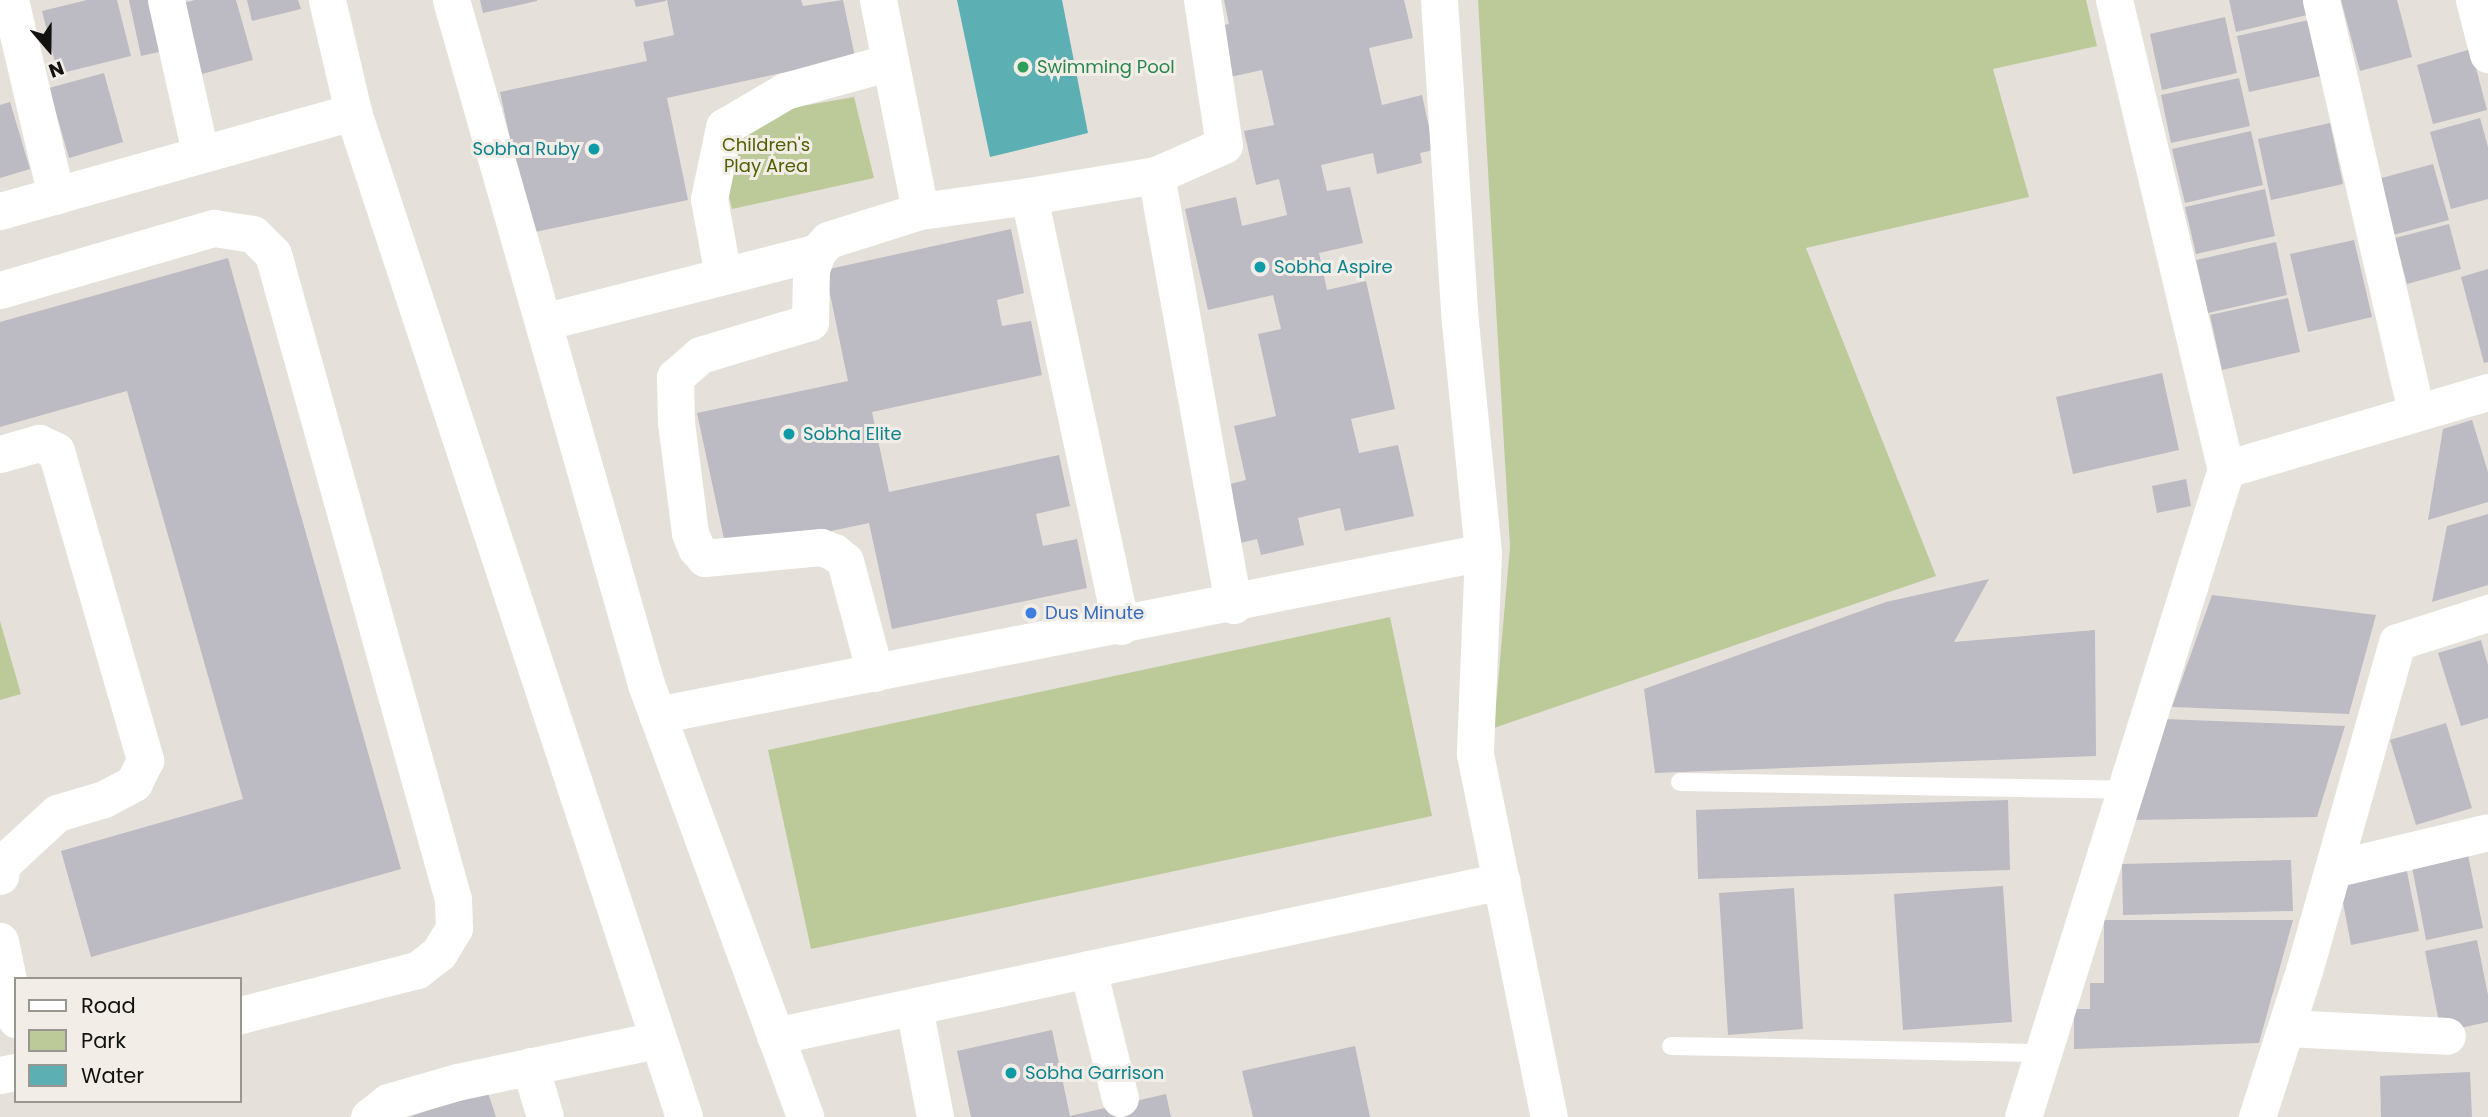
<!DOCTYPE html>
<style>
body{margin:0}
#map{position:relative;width:2488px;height:1117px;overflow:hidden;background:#e5e1da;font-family:Poppins,sans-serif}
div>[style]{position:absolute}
.green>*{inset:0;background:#bcca99}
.water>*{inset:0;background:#5cafb3}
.building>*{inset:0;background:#bcbac2}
.service>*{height:18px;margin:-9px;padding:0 9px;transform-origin:9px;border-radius:9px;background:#fff}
.minor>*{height:37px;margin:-18.5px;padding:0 18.5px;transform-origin:18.5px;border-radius:18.5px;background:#fff}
.dots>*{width:19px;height:19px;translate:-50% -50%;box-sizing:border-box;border:4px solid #f2eee7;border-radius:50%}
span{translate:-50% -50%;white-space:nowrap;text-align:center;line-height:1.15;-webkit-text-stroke:6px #f2eee7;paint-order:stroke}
.leisure-label{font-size:18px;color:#27864d}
.left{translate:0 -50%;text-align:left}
.park-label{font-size:18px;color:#506000}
.culture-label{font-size:18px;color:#0d838f}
.right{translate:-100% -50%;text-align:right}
.shop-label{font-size:18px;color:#366cbe}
.legend{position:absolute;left:14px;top:977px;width:228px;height:126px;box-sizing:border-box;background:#f2eee7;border:2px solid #999691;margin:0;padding:9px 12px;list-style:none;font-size:21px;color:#131210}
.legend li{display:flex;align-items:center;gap:14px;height:35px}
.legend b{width:35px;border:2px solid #999691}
.north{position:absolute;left:14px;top:14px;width:70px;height:70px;-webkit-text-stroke:5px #f2eee7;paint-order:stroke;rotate:160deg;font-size:19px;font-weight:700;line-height:28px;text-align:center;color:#131210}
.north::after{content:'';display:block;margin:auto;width:24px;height:32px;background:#131210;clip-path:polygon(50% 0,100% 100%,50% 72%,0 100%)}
</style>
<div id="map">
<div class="green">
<i style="clip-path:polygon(1478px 0,2086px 0,2097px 46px,1993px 69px,2029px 197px,1806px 248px,1936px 576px,1494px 728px,1510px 547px)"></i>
<i style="clip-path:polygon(854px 97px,874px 178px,732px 209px,711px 122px)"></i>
<i style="clip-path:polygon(1390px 617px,1432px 816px,811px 949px,768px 750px)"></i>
<i style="clip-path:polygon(0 621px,21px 694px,0 700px)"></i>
</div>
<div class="water">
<i style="clip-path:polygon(957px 0,1062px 0,1088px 133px,990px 157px)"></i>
</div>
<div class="building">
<i style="clip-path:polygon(87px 0,117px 0,131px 56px,58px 74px,42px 11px)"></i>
<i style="clip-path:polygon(129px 0,161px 0,172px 49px,141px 56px)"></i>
<i style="clip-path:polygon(195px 0,236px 0,253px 60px,202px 74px,183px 3px)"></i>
<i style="clip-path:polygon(247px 0,298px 0,301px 9px,252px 21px)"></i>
<i style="clip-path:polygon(480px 0,537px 0,537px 1px,483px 13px)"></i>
<i style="clip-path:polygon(634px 0,666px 0,666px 1px,636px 7px)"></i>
<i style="clip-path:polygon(667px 0,801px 0,803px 6px,843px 0,855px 57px,667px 98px,688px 200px,530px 233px,500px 92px,647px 61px,643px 42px,674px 35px)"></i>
<i style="clip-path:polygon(1224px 0,1404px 0,1413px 38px,1369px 48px,1382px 105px,1422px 95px,1434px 150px,1420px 153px,1422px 163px,1377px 174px,1373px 153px,1321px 165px,1327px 191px,1350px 187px,1363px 243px,1319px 253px,1327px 290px,1366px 281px,1395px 409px,1351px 419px,1359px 453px,1398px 445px,1414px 516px,1345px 531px,1340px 508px,1298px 518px,1304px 545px,1261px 555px,1257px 539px,1232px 545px,1219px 487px,1246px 480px,1234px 426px,1276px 416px,1258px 334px,1281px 329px,1273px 295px,1208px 310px,1185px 209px,1236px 197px,1242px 226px,1287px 215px,1279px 179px,1256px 185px,1244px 131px,1274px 125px,1262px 70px,1230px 77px,1219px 26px,1229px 24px)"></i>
<i style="clip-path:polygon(2229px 0,2304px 0,2307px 15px,2236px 32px)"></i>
<i style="clip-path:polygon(2341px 0,2397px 0,2412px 57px,2360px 71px)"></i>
<i style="clip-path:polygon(2225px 17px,2237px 73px,2162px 90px,2150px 34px)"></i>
<i style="clip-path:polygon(2309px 20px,2321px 76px,2249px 92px,2237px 36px)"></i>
<i style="clip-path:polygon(2471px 49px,2487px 110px,2433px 124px,2417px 65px)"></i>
<i style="clip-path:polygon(104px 73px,123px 142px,69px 158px,49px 88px)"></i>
<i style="clip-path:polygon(2239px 78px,2250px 126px,2171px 143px,2161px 95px)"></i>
<i style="clip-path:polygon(10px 102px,30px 169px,0 178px,0 105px)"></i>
<i style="clip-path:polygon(2480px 118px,2488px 147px,2488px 199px,2451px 209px,2430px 132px)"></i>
<i style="clip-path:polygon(2330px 123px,2343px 184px,2271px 200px,2258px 139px)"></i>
<i style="clip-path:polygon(2251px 131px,2263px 185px,2185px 203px,2172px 149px)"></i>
<i style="clip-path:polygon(2433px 164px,2449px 220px,2393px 235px,2378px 179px)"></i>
<i style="clip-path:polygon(2265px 189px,2275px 236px,2196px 254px,2185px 207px)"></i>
<i style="clip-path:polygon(2449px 224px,2461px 269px,2407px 284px,2395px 238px)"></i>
<i style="clip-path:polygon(1011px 229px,1024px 293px,997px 300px,1002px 326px,1031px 321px,1042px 375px,872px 412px,889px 492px,1059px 455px,1070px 506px,1036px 514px,1043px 546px,1077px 539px,1087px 588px,892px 629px,869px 523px,727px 553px,697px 413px,848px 381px,825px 270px)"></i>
<i style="clip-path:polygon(2354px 240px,2372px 317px,2308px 332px,2290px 254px)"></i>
<i style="clip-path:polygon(2276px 242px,2287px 295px,2208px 313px,2196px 260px)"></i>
<i style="clip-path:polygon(228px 258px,401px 869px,91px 957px,61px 851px,243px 799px,127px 391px,0 427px,0 322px)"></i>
<i style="clip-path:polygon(2488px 269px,2488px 362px,2484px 363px,2461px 277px)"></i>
<i style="clip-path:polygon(2288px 298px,2300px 352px,2222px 370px,2210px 315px)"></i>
<i style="clip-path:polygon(2162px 373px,2179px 450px,2073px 474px,2056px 397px)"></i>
<i style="clip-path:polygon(2472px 420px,2488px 472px,2488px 502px,2428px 520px,2443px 429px)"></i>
<i style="clip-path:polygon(2186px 479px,2191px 506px,2157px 513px,2152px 486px)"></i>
<i style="clip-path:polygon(2488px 514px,2488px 585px,2432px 602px,2447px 526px)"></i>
<i style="clip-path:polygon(1989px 579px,1954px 642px,2095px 630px,2096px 756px,1655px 773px,1644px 689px,1886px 602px)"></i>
<i style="clip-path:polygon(2212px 595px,2376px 615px,2349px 714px,2172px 707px)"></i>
<i style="clip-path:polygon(2481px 640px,2488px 665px,2488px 718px,2461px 726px,2438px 653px)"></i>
<i style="clip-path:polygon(2163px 719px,2345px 726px,2317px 817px,2131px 820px)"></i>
<i style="clip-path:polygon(2446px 723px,2472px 808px,2416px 825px,2390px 740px)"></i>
<i style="clip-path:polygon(2008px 800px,2010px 870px,1698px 879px,1696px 810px)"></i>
<i style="clip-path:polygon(2468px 855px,2483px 928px,2426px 940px,2412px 867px)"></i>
<i style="clip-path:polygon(2291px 860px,2293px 911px,2123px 915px,2122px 864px)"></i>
<i style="clip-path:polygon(2406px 867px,2419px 931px,2351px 945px,2339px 881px)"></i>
<i style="clip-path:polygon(2003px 886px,2012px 1022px,1903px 1030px,1894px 894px)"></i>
<i style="clip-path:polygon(1794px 888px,1803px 1029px,1728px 1035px,1719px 893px)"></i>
<i style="clip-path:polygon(2104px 920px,2293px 920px,2259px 1043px,2074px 1049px,2074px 1009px,2090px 1009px,2090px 983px,2104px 983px)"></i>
<i style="clip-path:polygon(2477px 940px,2488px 995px,2488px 1022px,2441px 1032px,2425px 951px)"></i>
<i style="clip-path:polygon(1052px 1030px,1070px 1116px,1166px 1094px,1171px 1117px,971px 1117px,957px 1051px)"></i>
<i style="clip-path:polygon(1355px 1046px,1370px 1117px,1253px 1117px,1242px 1071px)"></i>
<i style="clip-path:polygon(2470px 1072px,2472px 1117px,2381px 1117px,2380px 1076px)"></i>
<i style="clip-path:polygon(487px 1090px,496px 1117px,409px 1117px)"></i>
</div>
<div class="service">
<i style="left:1680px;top:782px;width:446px;rotate:1deg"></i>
<i style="left:1671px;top:1046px;width:372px;rotate:1.1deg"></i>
</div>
<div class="minor">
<i style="left:10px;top:0;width:201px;rotate:76.8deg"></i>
<i style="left:166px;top:0;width:156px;rotate:77.4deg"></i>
<i style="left:327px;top:0;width:115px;rotate:76.9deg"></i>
<i style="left:451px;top:0;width:711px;rotate:74.09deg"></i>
<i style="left:646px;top:684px;width:461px;rotate:69.8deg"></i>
<i style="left:878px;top:0;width:215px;rotate:78.7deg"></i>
<i style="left:1439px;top:0;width:323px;rotate:86.3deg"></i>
<i style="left:1460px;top:322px;width:231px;rotate:84.3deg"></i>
<i style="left:1483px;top:552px;width:202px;rotate:92.3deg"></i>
<i style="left:1475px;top:754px;width:370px;rotate:78.5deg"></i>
<i style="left:2114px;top:0;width:482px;rotate:76.6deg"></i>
<i style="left:2226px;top:469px;width:273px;rotate:-16.4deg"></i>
<i style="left:2321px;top:0;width:423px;rotate:77deg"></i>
<i style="left:2474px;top:0;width:56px;rotate:75.5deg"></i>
<i style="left:1156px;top:175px;width:74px;rotate:-23.8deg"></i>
<i style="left:1224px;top:145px;width:147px;rotate:-98.6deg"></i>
<i style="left:0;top:211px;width:367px;rotate:-15.7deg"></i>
<i style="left:353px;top:112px;width:1058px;rotate:71.77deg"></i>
<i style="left:723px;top:276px;width:78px;rotate:-100.3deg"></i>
<i style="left:709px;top:199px;width:74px;rotate:-78.2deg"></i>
<i style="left:724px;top:127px;width:71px;rotate:-30.5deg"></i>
<i style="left:785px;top:91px;width:109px;rotate:-15.4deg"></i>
<i style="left:0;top:290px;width:223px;rotate:-16.2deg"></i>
<i style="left:214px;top:228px;width:39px;rotate:9deg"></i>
<i style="left:253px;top:234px;width:28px;rotate:45deg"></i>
<i style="left:273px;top:254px;width:670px;rotate:74.41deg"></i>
<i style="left:453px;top:899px;width:29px;rotate:88deg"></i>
<i style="left:454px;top:928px;width:29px;rotate:121deg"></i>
<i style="left:439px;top:953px;width:28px;rotate:142deg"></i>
<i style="left:417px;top:970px;width:183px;rotate:165.7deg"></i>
<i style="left:543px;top:322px;width:283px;rotate:-14.3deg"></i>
<i style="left:0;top:454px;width:41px;rotate:-15.8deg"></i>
<i style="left:39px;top:443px;width:19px;rotate:25deg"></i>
<i style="left:56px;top:451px;width:322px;rotate:73.9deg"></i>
<i style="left:145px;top:760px;width:25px;rotate:116deg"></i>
<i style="left:134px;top:783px;width:34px;rotate:152deg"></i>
<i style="left:104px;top:799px;width:49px;rotate:163.4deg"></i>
<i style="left:57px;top:813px;width:75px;rotate:137.2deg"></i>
<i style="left:2px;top:864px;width:12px;rotate:99deg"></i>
<i style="left:1121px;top:626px;width:440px;rotate:-102.1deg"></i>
<i style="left:1029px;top:196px;width:129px;rotate:-9.4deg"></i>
<i style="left:1156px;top:175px;width:437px;rotate:79.8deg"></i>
<i style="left:875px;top:673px;width:116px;rotate:-105deg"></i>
<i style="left:845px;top:561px;width:14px;rotate:-141deg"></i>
<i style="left:834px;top:552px;width:14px;rotate:-159deg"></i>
<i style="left:821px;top:547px;width:117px;rotate:174.6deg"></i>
<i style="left:705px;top:558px;width:13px;rotate:-132deg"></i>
<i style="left:696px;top:548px;width:16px;rotate:-112deg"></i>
<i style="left:690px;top:533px;width:112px;rotate:-97.2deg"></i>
<i style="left:676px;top:422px;width:45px;rotate:-91.3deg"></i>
<i style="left:675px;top:377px;width:33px;rotate:-41deg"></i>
<i style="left:700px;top:355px;width:115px;rotate:-16.7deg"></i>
<i style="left:810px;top:322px;width:52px;rotate:-88.9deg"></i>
<i style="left:811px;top:270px;width:19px;rotate:-72deg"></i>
<i style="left:817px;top:252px;width:16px;rotate:-47deg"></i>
<i style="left:828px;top:240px;width:96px;rotate:-17.5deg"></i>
<i style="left:920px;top:211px;width:110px;rotate:-7.8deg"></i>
<i style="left:657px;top:715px;width:842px;rotate:-11.16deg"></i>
<i style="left:2333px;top:869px;width:159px;rotate:-13.4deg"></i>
<i style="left:0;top:941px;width:80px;rotate:78.4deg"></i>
<i style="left:1088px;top:969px;width:133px;rotate:76.1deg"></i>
<i style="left:914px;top:1007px;width:112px;rotate:79.2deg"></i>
<i style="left:2286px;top:1028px;width:161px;rotate:2.8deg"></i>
<i style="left:775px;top:1036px;width:743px;rotate:-12.04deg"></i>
<i style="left:530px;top:1066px;width:53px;rotate:73.6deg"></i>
<i style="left:0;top:1075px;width:16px;rotate:-11deg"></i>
<i style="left:369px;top:1117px;width:24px;rotate:-38deg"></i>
<i style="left:388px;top:1102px;width:72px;rotate:-16.2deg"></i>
<i style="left:457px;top:1082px;width:204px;rotate:-11.9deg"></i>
<i style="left:2023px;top:1117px;width:679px;rotate:-72.61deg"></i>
<i style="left:2257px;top:1117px;width:153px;rotate:-72.2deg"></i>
<i style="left:2304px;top:971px;width:342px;rotate:-74.2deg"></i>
<i style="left:2397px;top:642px;width:96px;rotate:-17.7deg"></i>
</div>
<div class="dots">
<i style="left:1023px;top:67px;background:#2e9e5b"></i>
<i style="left:594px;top:149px;background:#0f9aa8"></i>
<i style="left:1260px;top:267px;background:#0f9aa8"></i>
<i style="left:789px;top:434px;background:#0f9aa8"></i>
<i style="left:1031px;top:613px;background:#3f7fe0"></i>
<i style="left:1011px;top:1073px;background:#0f9aa8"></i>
</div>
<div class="leisure-label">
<span class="left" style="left:1037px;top:67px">Swimming Pool</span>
</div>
<div class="park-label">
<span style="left:766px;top:156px">Children's<br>Play Area</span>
</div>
<div class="culture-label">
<span class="right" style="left:580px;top:149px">Sobha Ruby</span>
<span class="left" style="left:1274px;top:267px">Sobha Aspire</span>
<span class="left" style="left:803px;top:434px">Sobha Elite</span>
<span class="left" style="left:1025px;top:1073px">Sobha Garrison</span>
</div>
<div class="shop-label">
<span class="left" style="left:1045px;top:613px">Dus Minute</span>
</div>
<ul class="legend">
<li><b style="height:9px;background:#fff"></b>Road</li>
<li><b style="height:19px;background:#bcca99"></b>Park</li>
<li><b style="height:19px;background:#5cafb3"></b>Water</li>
</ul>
<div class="north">N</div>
</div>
